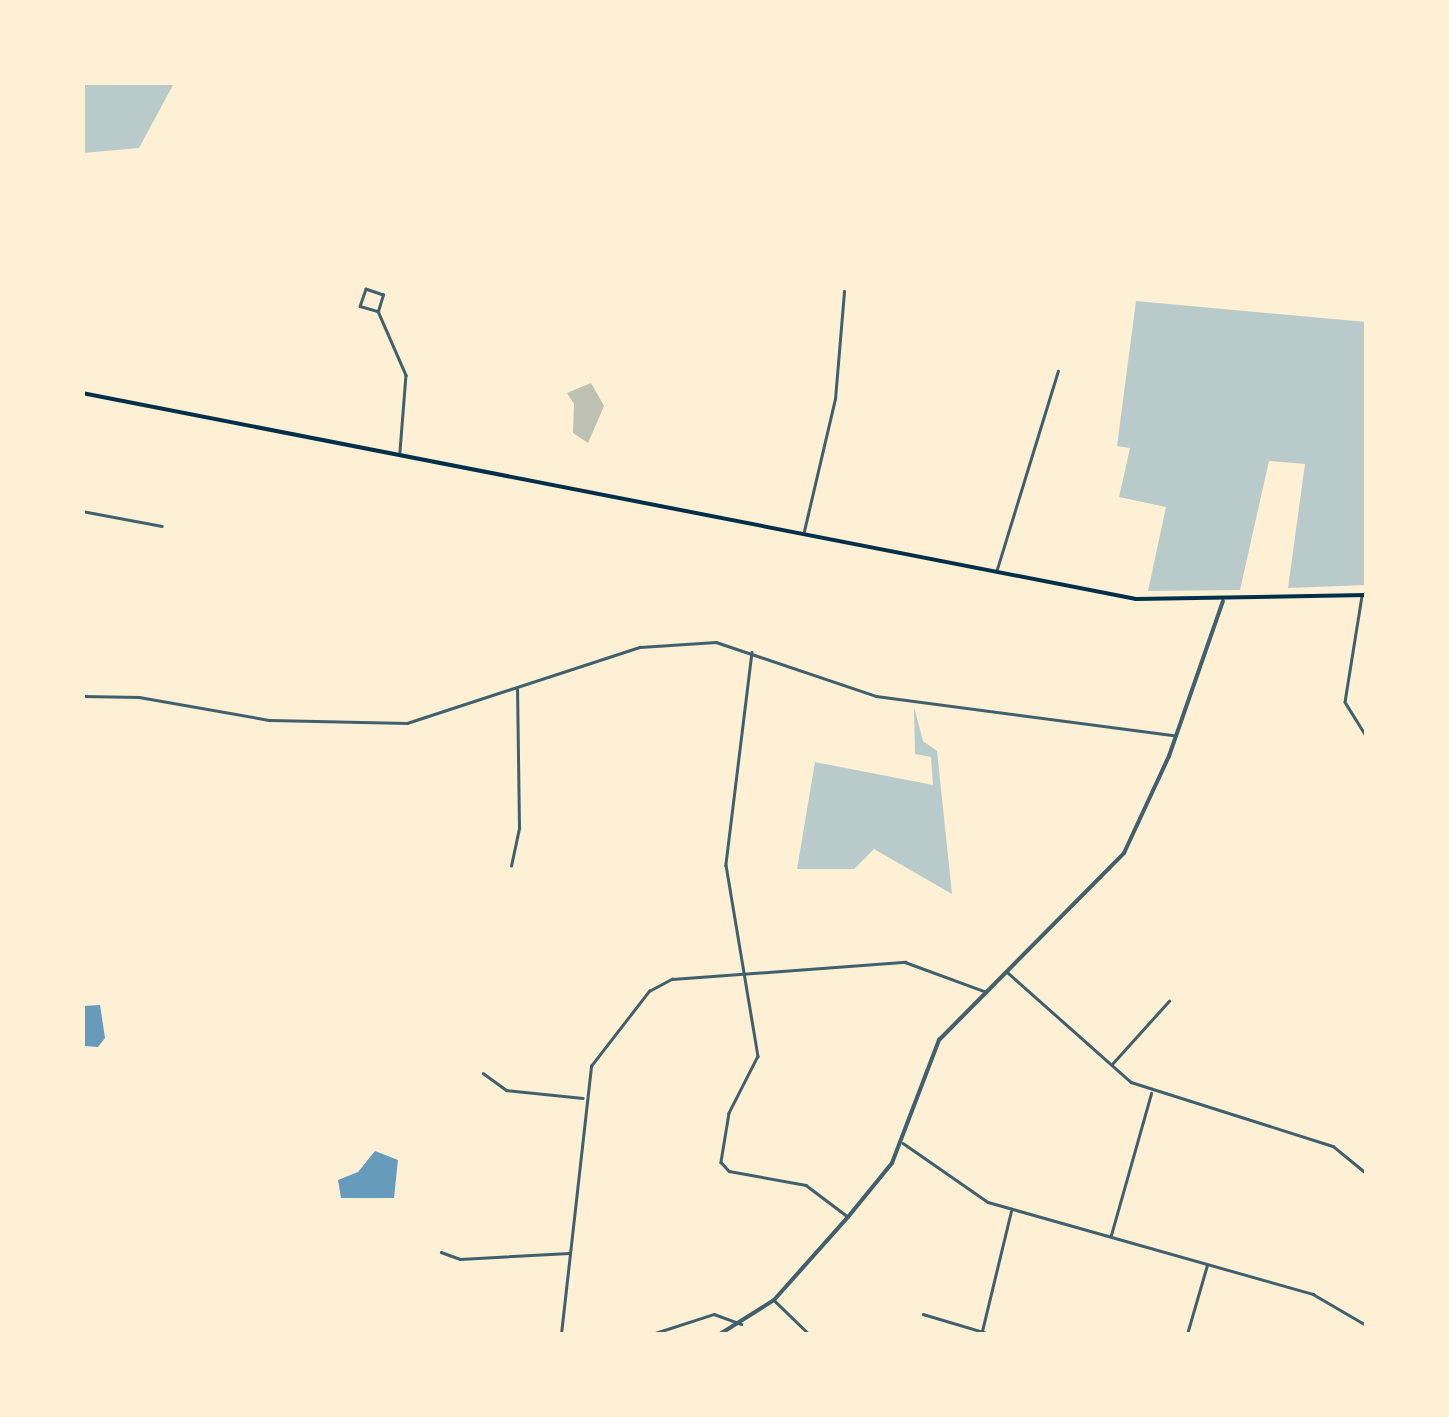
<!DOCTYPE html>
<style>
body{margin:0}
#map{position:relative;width:1449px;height:1417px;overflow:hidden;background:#fdf0d5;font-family:Helvetica,sans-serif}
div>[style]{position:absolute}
.green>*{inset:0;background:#b9caca}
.water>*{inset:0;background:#669bbc}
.building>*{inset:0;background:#bec0b2}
.minor>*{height:2.5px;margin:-1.25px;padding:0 1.25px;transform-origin:1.25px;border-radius:1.25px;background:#3f606c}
.tertiary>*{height:4px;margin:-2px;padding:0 2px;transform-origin:2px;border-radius:2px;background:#3f606c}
.secondary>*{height:4px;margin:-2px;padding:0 2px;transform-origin:2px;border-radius:2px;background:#003049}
span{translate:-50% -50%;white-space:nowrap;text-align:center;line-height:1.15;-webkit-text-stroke:9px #fdf0d5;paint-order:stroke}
.frame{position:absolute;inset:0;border:85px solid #fdf0d5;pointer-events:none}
</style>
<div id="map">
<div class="green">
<i style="clip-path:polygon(83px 82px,174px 82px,174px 83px,139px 148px,83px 153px)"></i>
<i style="clip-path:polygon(1136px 301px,1366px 322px,1366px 585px,1288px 588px,1305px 464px,1269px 461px,1240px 590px,1148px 591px,1166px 507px,1119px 497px,1130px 448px,1117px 446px)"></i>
<i style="clip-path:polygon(914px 707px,923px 741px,937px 751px,952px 894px,874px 849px,854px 869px,797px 869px,815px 762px,933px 785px,931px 757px,915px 754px)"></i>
</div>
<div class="water">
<i style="clip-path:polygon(100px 1005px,105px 1038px,98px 1047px,83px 1046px,83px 1006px)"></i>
<i style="clip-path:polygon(375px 1151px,398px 1160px,394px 1198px,341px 1198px,338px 1180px,358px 1172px)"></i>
</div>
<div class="building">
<i style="clip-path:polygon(591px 383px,604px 406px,588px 443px,573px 433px,574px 404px,567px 393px)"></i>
</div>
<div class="minor">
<i style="left:378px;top:311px;width:17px;rotate:-73deg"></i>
<i style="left:383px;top:295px;width:18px;rotate:-161deg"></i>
<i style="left:366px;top:289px;width:18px;rotate:109deg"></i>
<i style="left:360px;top:306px;width:19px;rotate:16deg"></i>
<i style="left:378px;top:311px;width:70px;rotate:66.4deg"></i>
<i style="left:406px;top:375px;width:77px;rotate:94.5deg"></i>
<i style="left:82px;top:511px;width:81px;rotate:10.6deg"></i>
<i style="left:804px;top:531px;width:136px;rotate:-76.8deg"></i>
<i style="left:835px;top:399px;width:108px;rotate:-85.2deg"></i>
<i style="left:997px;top:569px;width:207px;rotate:-72.9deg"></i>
<i style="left:1362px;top:596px;width:107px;rotate:99.1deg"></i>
<i style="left:1345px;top:702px;width:40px;rotate:58deg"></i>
<i style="left:752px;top:652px;width:215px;rotate:97deg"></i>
<i style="left:726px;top:865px;width:194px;rotate:80.5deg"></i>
<i style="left:758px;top:1056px;width:64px;rotate:117deg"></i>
<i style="left:729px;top:1113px;width:50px;rotate:99.3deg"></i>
<i style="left:721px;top:1162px;width:12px;rotate:48deg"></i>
<i style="left:729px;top:1171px;width:78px;rotate:10.3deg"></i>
<i style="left:806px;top:1185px;width:51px;rotate:37.1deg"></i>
<i style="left:82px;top:696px;width:57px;rotate:1deg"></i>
<i style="left:139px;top:697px;width:133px;rotate:10deg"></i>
<i style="left:270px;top:720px;width:137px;rotate:1.3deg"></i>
<i style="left:407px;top:723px;width:245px;rotate:-18.1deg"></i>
<i style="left:640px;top:647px;width:76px;rotate:-3.8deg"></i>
<i style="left:716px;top:642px;width:169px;rotate:18.6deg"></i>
<i style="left:876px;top:696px;width:300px;rotate:7.5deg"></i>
<i style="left:511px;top:866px;width:39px;rotate:-78deg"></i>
<i style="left:519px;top:828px;width:138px;rotate:-90.8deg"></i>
<i style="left:1006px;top:971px;width:167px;rotate:41.6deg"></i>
<i style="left:1131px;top:1082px;width:212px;rotate:17.6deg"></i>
<i style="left:1333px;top:1146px;width:43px;rotate:39.3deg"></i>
<i style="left:1112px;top:1064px;width:85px;rotate:-47.9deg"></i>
<i style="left:483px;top:1073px;width:29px;rotate:36deg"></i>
<i style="left:506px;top:1090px;width:77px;rotate:5.9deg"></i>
<i style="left:903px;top:1143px;width:103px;rotate:34.8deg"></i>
<i style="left:988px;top:1202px;width:338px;rotate:15.8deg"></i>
<i style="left:1313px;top:1294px;width:61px;rotate:30.3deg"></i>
<i style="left:1111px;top:1235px;width:147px;rotate:-74.2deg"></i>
<i style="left:441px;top:1252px;width:20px;rotate:20deg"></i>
<i style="left:460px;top:1259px;width:109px;rotate:-3.2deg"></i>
<i style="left:775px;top:1301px;width:47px;rotate:44.1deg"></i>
<i style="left:923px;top:1314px;width:70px;rotate:16.6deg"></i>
<i style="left:982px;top:1331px;width:123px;rotate:-76.4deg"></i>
<i style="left:561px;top:1334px;width:270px;rotate:-83.6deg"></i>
<i style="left:591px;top:1066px;width:95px;rotate:-52.3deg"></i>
<i style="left:649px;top:991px;width:26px;rotate:-28deg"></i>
<i style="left:672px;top:979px;width:234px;rotate:-4.2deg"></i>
<i style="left:905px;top:962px;width:84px;rotate:20.2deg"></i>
<i style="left:652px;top:1334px;width:65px;rotate:-17.9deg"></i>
<i style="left:714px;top:1314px;width:29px;rotate:20deg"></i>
<i style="left:1187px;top:1334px;width:72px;rotate:-73.8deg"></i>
</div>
<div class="tertiary">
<i style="left:720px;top:1334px;width:64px;rotate:-32.2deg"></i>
<i style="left:774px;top:1300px;width:111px;rotate:-48.3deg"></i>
<i style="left:848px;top:1217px;width:70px;rotate:-50.8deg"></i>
<i style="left:892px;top:1163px;width:132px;rotate:-69.1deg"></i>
<i style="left:939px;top:1040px;width:263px;rotate:-45.3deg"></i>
<i style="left:1124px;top:853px;width:107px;rotate:-65.1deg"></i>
<i style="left:1169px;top:756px;width:164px;rotate:-70.8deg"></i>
</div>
<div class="secondary">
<i style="left:82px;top:393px;width:1074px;rotate:11.06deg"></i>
<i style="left:1136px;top:599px;width:230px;rotate:-1deg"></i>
</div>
<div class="frame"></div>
</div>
